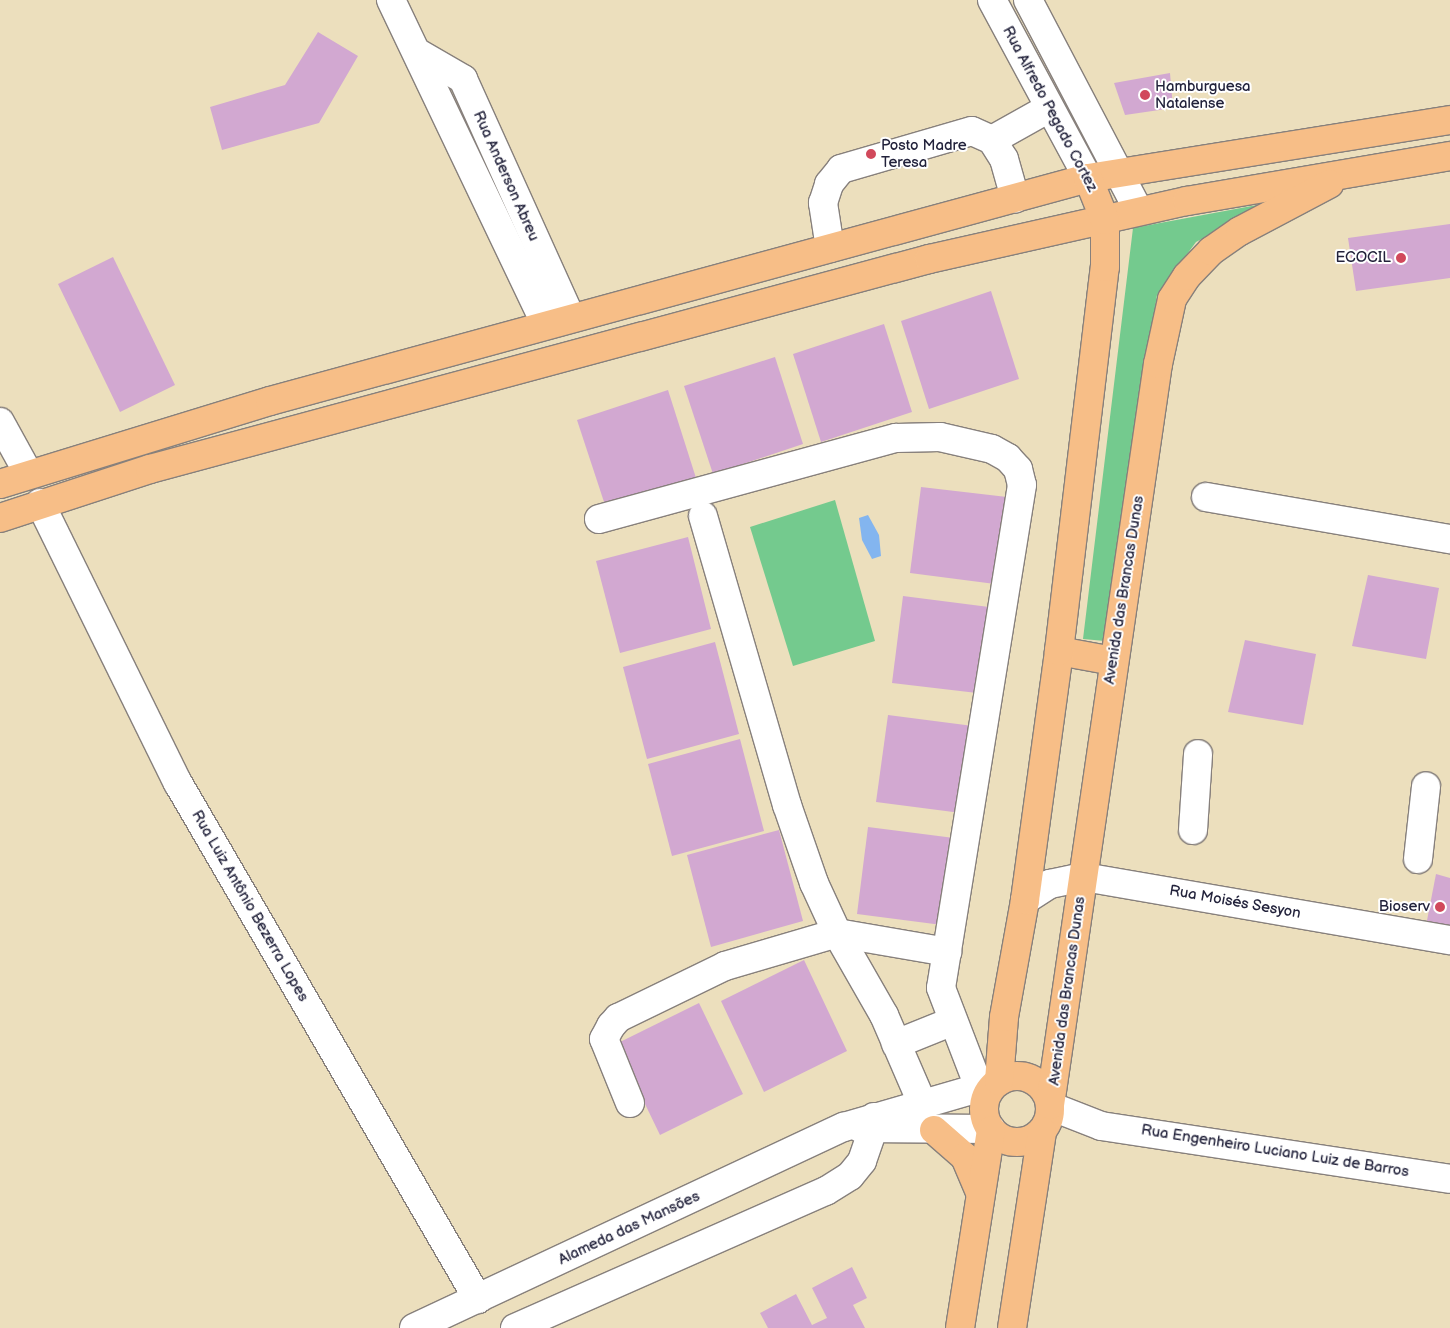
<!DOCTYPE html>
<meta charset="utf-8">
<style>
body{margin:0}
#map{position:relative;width:1450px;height:1328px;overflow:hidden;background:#ecdfbd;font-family:"Balsamiq Sans",sans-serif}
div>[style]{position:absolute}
.green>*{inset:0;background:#74ca8e}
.water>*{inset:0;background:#83b5ef}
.building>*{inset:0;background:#d2a8d1}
.roads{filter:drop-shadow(1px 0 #87807c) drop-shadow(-1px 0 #87807c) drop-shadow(0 1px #87807c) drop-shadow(0 -1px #87807c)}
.minor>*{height:28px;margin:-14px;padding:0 14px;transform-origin:14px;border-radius:14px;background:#fff}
.major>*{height:28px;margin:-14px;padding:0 14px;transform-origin:14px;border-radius:14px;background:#f7be87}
.major>.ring{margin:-14px;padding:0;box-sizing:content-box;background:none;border:28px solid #f7be87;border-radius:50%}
.dots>*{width:14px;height:14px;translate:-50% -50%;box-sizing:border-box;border:2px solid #fff;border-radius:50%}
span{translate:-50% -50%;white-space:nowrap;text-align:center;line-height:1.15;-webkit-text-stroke:4px #fff;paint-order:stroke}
.poi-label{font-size:15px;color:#22223b}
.left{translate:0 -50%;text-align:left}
.right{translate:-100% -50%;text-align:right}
.street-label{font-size:15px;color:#22223b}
</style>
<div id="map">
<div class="green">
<i style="clip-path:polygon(1268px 203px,1196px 242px,1157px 295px,1105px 641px,1083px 639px,1133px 228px)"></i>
<i style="clip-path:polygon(835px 500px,875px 641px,793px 666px,750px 527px)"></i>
</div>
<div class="water">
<i style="clip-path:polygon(868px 515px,879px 535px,881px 556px,872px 559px,862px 540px,859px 518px)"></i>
</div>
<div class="building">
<i style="clip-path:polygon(318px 32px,358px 56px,319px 123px,222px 150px,210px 107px,285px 85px)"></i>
<i style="clip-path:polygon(1170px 73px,1173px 108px,1125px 115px,1114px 83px)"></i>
<i style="clip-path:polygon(1450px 224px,1450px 278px,1356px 291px,1348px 238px)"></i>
<i style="clip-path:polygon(113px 257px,175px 385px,120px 412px,58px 284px)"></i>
<i style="clip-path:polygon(991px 291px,1019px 379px,929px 409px,901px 321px)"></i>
<i style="clip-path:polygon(884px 324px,912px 412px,821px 442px,793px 354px)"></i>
<i style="clip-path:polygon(775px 357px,803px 444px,713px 474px,684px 386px)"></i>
<i style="clip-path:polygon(668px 390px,696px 478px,606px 508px,577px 420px)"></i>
<i style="clip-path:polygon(921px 487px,1007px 497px,995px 584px,910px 573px)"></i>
<i style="clip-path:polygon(688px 537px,711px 629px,620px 653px,596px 561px)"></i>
<i style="clip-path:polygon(1368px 575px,1439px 588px,1426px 659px,1352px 646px)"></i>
<i style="clip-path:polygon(903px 596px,989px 607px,977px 693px,892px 683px)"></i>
<i style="clip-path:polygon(1245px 640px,1316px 654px,1303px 725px,1228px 712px)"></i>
<i style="clip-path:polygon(715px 642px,739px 734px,647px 759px,623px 667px)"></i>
<i style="clip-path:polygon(888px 715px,973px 726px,961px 813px,876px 802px)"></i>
<i style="clip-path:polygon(740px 739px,764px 831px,672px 856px,648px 764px)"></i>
<i style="clip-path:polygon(868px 827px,954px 838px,942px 925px,857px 914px)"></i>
<i style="clip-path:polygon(779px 830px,803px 921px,711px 947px,687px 855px)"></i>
<i style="clip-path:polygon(1436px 874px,1450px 878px,1450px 940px,1424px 936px)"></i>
<i style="clip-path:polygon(804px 960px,847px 1051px,764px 1092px,721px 1001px)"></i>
<i style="clip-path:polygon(699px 1003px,743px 1094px,660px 1135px,616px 1044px)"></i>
<i style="clip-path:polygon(852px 1267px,867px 1298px,853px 1305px,865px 1328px,768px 1328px,760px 1313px,796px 1294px,812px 1325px,827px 1318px,812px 1288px)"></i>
</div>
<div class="roads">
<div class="minor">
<i style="left:391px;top:0;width:360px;rotate:64.5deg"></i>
<i style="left:992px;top:0;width:202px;rotate:61.7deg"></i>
<i style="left:1028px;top:0;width:238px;rotate:62.3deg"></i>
<i style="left:420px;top:54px;width:50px;rotate:30.2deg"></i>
<i style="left:463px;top:79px;width:262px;rotate:65.7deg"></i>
<i style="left:992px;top:140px;width:65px;rotate:-29.3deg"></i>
<i style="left:830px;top:248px;width:46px;rotate:-98.8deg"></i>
<i style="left:823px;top:203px;width:20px;rotate:-72deg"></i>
<i style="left:829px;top:184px;width:19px;rotate:-51deg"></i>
<i style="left:841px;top:169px;width:136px;rotate:-16.2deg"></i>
<i style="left:972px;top:131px;width:22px;rotate:24deg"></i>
<i style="left:992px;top:140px;width:22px;rotate:58deg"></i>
<i style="left:1004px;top:159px;width:41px;rotate:74.2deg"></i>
<i style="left:0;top:422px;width:58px;rotate:61.2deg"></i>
<i style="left:1206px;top:497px;width:248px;rotate:9.8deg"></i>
<i style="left:40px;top:503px;width:312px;rotate:63.8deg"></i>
<i style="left:178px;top:783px;width:597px;rotate:59.83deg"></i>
<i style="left:703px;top:516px;width:301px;rotate:73.8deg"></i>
<i style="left:787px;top:805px;width:83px;rotate:70.9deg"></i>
<i style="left:814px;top:883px;width:55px;rotate:65.3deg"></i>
<i style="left:837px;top:933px;width:95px;rotate:60.2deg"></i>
<i style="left:884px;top:1015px;width:96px;rotate:66.6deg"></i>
<i style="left:599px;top:519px;width:308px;rotate:-15.3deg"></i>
<i style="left:896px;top:438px;width:44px;rotate:-1.3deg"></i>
<i style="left:940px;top:437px;width:53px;rotate:13deg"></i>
<i style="left:992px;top:449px;width:18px;rotate:29deg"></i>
<i style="left:1008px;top:458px;width:15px;rotate:48deg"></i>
<i style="left:1018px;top:469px;width:16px;rotate:76deg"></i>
<i style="left:1022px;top:485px;width:509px;rotate:99.15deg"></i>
<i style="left:941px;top:988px;width:106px;rotate:69deg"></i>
<i style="left:1193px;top:830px;width:76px;rotate:-86.2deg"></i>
<i style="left:1418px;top:859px;width:73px;rotate:-83.7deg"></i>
<i style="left:1025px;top:900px;width:30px;rotate:-33deg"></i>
<i style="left:1050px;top:884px;width:35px;rotate:-12deg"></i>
<i style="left:1084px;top:877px;width:371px;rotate:9.8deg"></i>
<i style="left:896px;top:1044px;width:61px;rotate:-22deg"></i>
<i style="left:630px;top:1103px;width:69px;rotate:-112.1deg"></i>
<i style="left:604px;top:1039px;width:15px;rotate:-62deg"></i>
<i style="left:611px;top:1026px;width:11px;rotate:-49deg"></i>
<i style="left:618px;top:1018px;width:119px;rotate:-25.9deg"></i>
<i style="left:725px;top:966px;width:117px;rotate:-16.4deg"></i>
<i style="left:837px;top:933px;width:112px;rotate:9.8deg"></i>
<i style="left:1050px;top:1106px;width:55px;rotate:21.4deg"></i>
<i style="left:1101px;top:1126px;width:353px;rotate:8.6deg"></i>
<i style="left:860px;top:1128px;width:131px;rotate:0.4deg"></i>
<i style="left:414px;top:1328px;width:475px;rotate:-25.1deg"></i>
<i style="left:844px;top:1127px;width:157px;rotate:-16.2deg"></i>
<i style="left:515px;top:1328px;width:340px;rotate:-23.8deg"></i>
<i style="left:826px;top:1191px;width:28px;rotate:-32deg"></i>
<i style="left:850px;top:1176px;width:19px;rotate:-51deg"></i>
<i style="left:862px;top:1161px;width:34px;rotate:-71deg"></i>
<i style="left:873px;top:1129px;width:12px;rotate:-85deg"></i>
</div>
<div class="major">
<i style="left:0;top:484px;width:282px;rotate:-17.1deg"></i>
<i style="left:270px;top:401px;width:848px;rotate:-15.25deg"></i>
<i style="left:1088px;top:178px;width:367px;rotate:-9.1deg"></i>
<i style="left:0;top:518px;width:158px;rotate:-18.1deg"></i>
<i style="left:150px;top:469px;width:807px;rotate:-15.09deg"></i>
<i style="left:929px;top:259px;width:264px;rotate:-12.7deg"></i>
<i style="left:1187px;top:201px;width:267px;rotate:-9.7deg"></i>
<i style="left:1059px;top:651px;width:55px;rotate:10.5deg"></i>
<i class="ring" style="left:984px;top:1076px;width:38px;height:38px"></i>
<i style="left:999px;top:1081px;width:64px;rotate:-85.5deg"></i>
<i style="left:1004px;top:1017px;width:119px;rotate:-79.8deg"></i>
<i style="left:1025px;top:900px;width:251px;rotate:-82.2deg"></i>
<i style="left:1059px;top:651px;width:387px;rotate:-83.2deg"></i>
<i style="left:1105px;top:267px;width:47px;rotate:-90deg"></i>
<i style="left:1105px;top:220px;width:45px;rotate:-112deg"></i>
<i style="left:1050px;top:1105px;width:749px;rotate:-81.71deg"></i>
<i style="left:1158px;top:364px;width:66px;rotate:-77.8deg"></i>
<i style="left:1172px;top:299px;width:27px;rotate:-57deg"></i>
<i style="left:1187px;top:276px;width:35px;rotate:-46deg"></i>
<i style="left:1211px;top:251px;width:35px;rotate:-35deg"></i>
<i style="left:1240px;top:231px;width:101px;rotate:-27.8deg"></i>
<i style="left:934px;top:1130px;width:41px;rotate:41.1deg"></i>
<i style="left:965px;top:1157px;width:38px;rotate:67deg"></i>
<i style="left:960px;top:1328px;width:200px;rotate:-81.1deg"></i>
<i style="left:1012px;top:1328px;width:199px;rotate:-81.3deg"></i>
</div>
</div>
<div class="dots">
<i style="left:1145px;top:95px;background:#d1495b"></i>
<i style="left:871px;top:154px;background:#d1495b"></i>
<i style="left:1401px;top:258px;background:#d1495b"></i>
<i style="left:1440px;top:907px;background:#d1495b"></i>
</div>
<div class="poi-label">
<span class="left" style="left:1155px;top:95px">Hamburguesa<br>Natalense</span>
<span class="left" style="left:881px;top:154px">Posto Madre<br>Teresa</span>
<span class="right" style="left:1391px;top:258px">ECOCIL</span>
<span class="right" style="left:1430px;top:907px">Bioserv</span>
</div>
<div class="street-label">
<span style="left:1050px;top:109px;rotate:62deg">Rua Alfredo Pegado Cortez</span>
<span style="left:506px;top:176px;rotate:66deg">Rua Anderson Abreu</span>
<span style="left:1124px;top:590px;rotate:-81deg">Avenida das Brancas Dunas</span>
<span style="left:1235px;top:902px;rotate:10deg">Rua Moisés Sesyon</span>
<span style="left:250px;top:906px;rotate:60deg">Rua Luiz Antônio Bezerra Lopes</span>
<span style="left:1067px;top:991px;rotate:-82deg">Avenida das Brancas Dunas</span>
<span style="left:1275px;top:1151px;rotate:9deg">Rua Engenheiro Luciano Luiz de Barros</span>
<span style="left:629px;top:1228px;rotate:-25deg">Alameda das Mansões</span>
</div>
</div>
